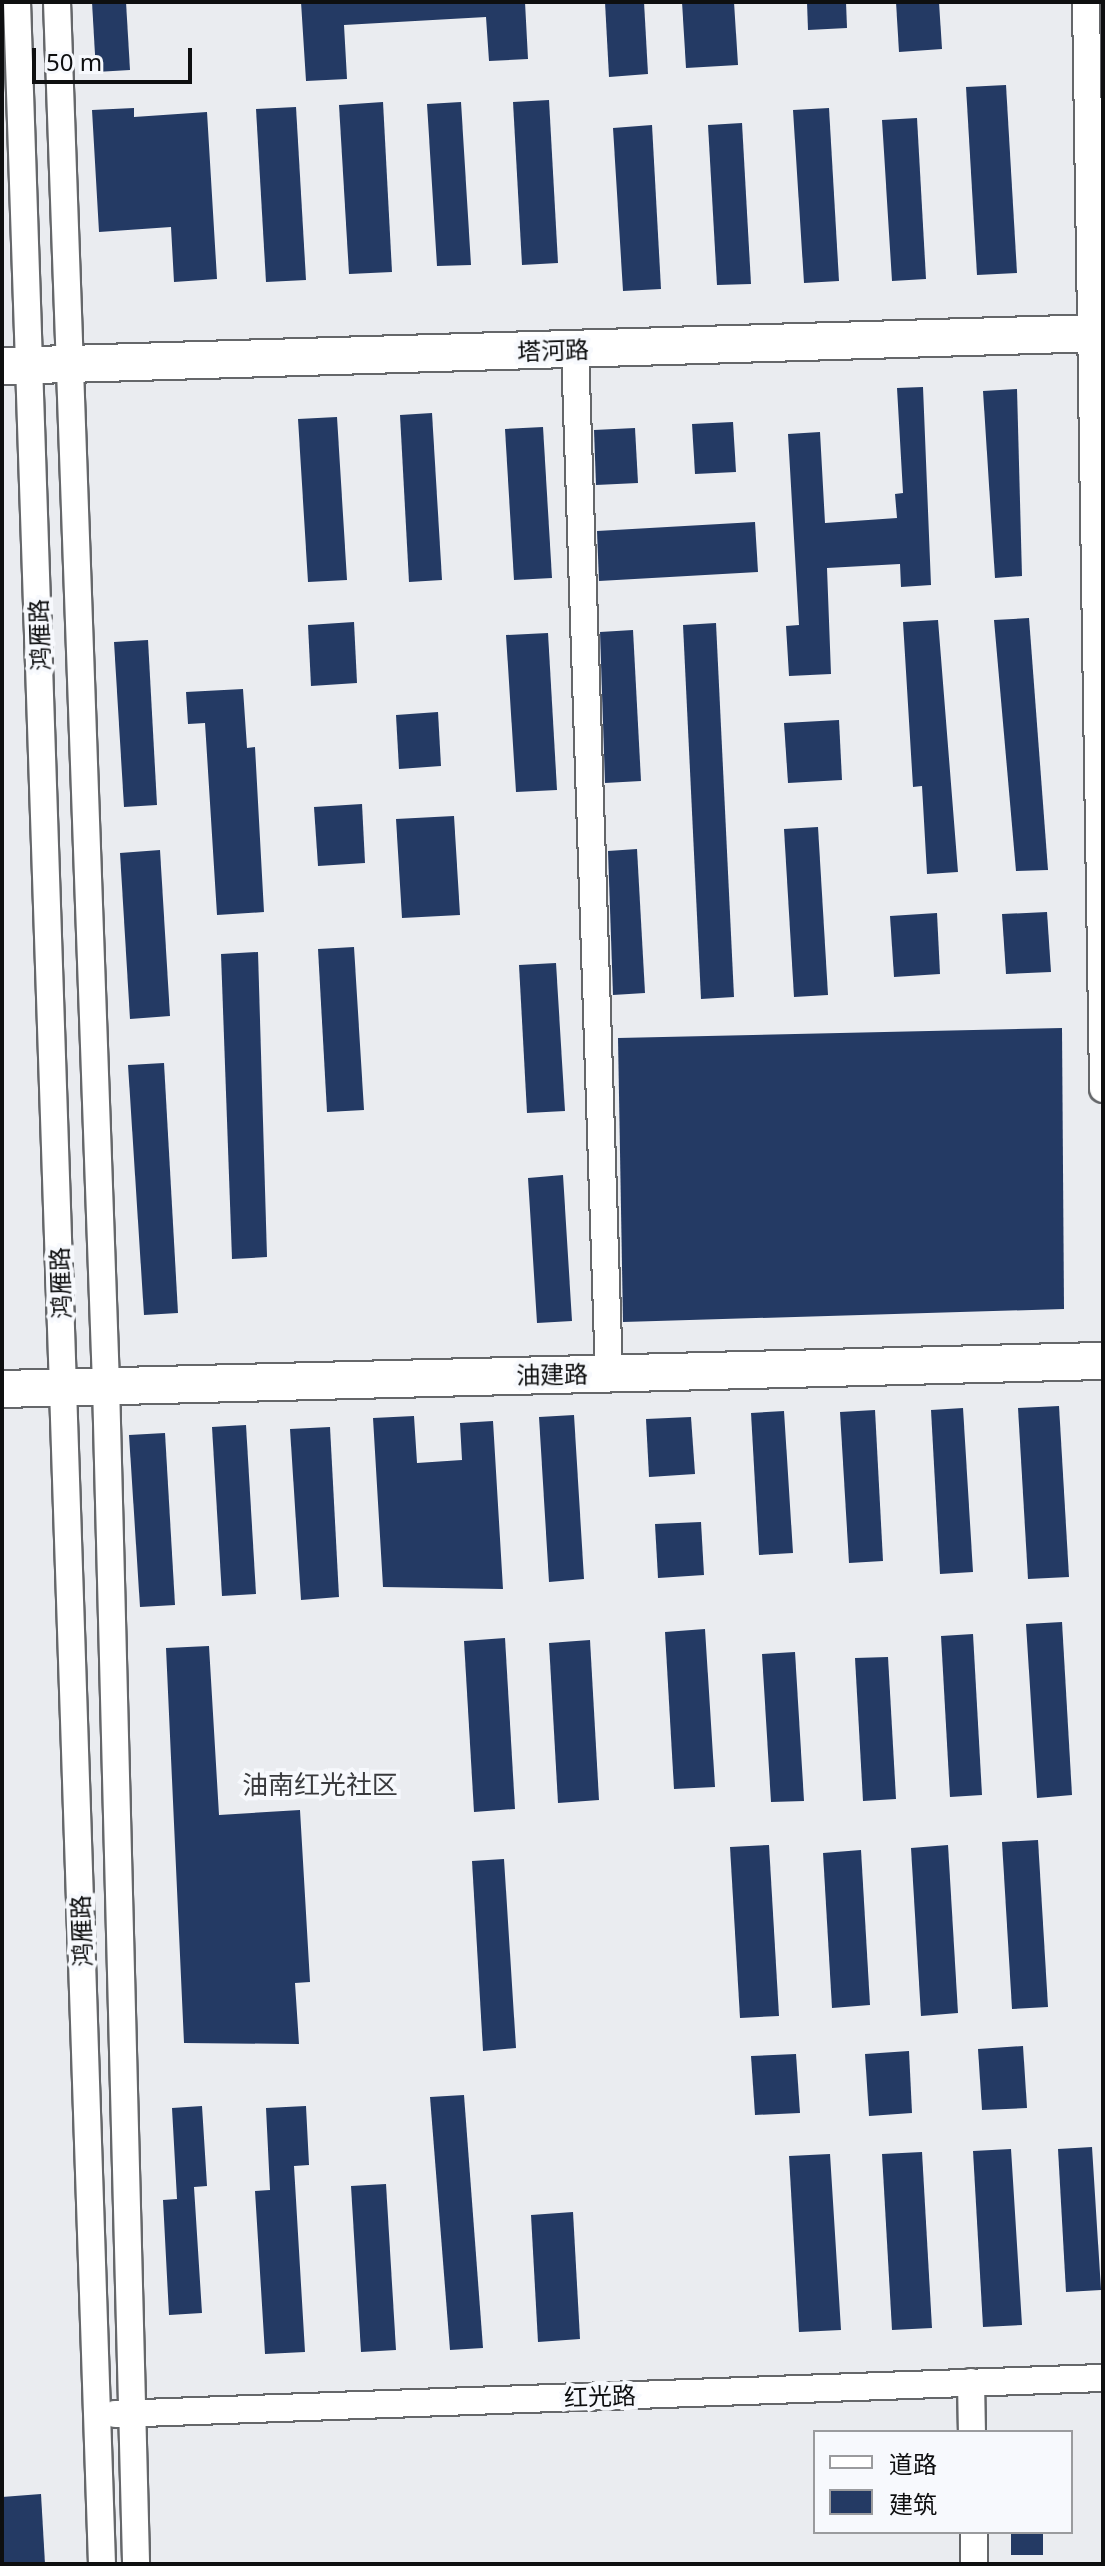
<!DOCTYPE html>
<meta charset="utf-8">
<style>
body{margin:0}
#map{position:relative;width:1105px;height:2566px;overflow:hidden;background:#eaecf0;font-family:"Noto Sans","Noto Sans SC",sans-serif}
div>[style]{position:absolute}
.building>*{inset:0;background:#243a64}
.roads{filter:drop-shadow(2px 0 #65676a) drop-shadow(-2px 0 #65676a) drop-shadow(0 2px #65676a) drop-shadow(0 -2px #65676a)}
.street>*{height:26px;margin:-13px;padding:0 13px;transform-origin:13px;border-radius:13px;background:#fff}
.secondary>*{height:36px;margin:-18px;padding:0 18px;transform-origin:18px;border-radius:18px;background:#fff}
span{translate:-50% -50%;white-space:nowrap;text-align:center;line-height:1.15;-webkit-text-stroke:8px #f7f9fd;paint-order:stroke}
.street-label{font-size:24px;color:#0e0f10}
.neighbourhood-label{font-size:26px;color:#393a3d}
.frame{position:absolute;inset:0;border:4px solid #0e0f10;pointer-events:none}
.legend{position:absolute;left:813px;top:2430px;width:260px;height:104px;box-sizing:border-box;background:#f7f9fd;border:2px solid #9a9b9e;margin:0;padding:10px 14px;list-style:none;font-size:24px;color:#0e0f10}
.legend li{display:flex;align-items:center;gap:16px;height:40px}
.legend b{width:40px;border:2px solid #9a9b9e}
.scale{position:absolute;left:32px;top:48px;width:160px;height:36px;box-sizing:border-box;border:4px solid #0e0f10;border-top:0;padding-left:10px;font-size:24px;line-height:28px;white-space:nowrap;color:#0e0f10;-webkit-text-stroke:6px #f7f9fd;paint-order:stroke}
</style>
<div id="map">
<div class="building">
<i style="clip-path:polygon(92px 2px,126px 2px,130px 70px,96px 72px)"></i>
<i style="clip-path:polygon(301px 2px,525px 2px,528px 59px,489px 61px,486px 17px,344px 25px,347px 79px,306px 81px)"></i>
<i style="clip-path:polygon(605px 2px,644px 2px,648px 74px,609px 77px)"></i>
<i style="clip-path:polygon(682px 2px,734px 2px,738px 65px,686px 68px)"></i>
<i style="clip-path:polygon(807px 2px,846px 2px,847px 28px,808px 30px)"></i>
<i style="clip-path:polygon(896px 2px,939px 2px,942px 49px,899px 52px)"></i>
<i style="clip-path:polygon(1006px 85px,1017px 273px,977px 275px,966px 87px)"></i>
<i style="clip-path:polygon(549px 100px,558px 263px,522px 265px,513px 102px)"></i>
<i style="clip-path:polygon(383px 102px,392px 272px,349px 274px,339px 105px)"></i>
<i style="clip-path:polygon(461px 102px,471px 265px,437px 266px,427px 104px)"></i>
<i style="clip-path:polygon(296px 107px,306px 280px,266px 282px,256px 109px)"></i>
<i style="clip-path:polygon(134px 108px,134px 117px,207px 112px,217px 279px,174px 282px,171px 227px,99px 232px,92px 110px)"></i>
<i style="clip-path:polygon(829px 108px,839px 281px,804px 283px,793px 110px)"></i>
<i style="clip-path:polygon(917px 118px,926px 279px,892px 281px,882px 120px)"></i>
<i style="clip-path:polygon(742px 123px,751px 284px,717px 285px,708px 125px)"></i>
<i style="clip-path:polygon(652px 125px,661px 289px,623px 291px,613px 128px)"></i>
<i style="clip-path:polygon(923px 387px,931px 585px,901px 587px,900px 564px,827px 568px,831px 674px,789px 676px,786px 626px,799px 625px,788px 434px,820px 432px,825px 523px,897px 518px,895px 494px,903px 493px,897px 388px)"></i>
<i style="clip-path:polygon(1017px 389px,1022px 576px,995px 578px,983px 391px)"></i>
<i style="clip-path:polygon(432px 413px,442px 580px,409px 582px,400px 415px)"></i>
<i style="clip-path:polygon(337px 417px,347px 580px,308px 582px,298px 419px)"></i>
<i style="clip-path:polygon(733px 422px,736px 472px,695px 474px,692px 424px)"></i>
<i style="clip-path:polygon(543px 427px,552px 578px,514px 580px,505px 429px)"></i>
<i style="clip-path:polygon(635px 428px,638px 483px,596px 485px,594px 430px)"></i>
<i style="clip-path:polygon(755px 522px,758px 572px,599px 581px,597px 531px)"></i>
<i style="clip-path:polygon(1029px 618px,1048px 870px,1016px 871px,994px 620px)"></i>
<i style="clip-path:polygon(938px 620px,958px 872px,927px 874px,922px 786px,913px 787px,903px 622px)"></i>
<i style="clip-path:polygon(354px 622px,357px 683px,311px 686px,308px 625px)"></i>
<i style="clip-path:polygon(716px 623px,734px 997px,701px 999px,683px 625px)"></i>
<i style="clip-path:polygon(633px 630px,641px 781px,605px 783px,600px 632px)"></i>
<i style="clip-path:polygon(548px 633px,557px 790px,516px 792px,506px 635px)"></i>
<i style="clip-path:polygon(148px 640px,157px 805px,124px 807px,114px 642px)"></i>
<i style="clip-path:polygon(243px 689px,247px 748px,255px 747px,264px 912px,217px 915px,205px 723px,188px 724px,186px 692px)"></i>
<i style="clip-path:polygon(438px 712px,441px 766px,399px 769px,396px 715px)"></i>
<i style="clip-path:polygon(839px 720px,842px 780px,788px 783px,784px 723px)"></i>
<i style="clip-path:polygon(362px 804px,365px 863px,318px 866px,314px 807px)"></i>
<i style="clip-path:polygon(454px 816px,460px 915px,402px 918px,396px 819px)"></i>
<i style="clip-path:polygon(818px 827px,828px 995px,794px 997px,784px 829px)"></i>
<i style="clip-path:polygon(637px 849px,645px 993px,613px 995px,608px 851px)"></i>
<i style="clip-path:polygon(160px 850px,170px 1016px,130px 1019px,120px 853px)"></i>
<i style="clip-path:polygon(1047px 912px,1051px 972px,1006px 974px,1002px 914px)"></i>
<i style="clip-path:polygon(937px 913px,940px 974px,894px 977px,890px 916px)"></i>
<i style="clip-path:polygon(354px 947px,364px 1110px,327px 1112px,318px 949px)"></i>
<i style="clip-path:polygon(258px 952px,267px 1257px,232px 1259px,221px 954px)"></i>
<i style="clip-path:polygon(556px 963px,565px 1111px,527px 1113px,519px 965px)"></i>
<i style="clip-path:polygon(1062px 1028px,1064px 1309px,623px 1322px,618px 1038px)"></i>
<i style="clip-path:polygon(164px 1063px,178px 1313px,144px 1315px,128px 1065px)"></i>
<i style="clip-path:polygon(563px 1175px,572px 1321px,537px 1323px,528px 1178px)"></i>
<i style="clip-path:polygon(1059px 1406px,1069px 1577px,1028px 1579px,1018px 1408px)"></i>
<i style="clip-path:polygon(963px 1408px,973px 1572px,940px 1574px,931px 1410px)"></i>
<i style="clip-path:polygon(875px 1410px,883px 1561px,849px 1563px,840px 1412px)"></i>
<i style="clip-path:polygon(784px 1411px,793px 1553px,759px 1555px,751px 1413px)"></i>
<i style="clip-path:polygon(574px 1415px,584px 1579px,549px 1582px,539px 1417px)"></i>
<i style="clip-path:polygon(414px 1416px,417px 1463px,462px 1460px,460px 1423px,493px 1421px,503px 1589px,383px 1587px,373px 1418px)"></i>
<i style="clip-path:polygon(691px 1417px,695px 1474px,649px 1477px,646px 1419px)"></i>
<i style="clip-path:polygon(246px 1425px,256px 1594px,222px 1596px,212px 1427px)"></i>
<i style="clip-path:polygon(330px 1427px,339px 1597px,301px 1600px,290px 1429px)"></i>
<i style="clip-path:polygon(165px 1433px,175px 1605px,140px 1607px,129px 1435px)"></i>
<i style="clip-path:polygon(701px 1522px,704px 1575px,658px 1578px,655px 1524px)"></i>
<i style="clip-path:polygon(1062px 1622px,1072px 1795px,1037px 1798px,1026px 1624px)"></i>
<i style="clip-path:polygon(705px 1629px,715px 1787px,674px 1789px,665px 1632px)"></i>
<i style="clip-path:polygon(973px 1634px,982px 1795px,950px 1797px,941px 1636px)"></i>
<i style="clip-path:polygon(505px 1638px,515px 1809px,474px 1812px,464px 1641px)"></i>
<i style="clip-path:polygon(590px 1640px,599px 1800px,558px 1803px,549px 1643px)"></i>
<i style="clip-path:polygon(209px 1646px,219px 1815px,300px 1810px,310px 1982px,295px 1983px,299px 2044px,184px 2043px,166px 1648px)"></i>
<i style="clip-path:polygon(795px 1652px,804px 1801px,771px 1802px,762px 1654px)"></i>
<i style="clip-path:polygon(888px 1657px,896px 1799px,863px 1801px,855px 1658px)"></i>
<i style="clip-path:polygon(1038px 1840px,1048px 2007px,1012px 2009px,1002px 1842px)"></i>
<i style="clip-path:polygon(769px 1845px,779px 2016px,740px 2018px,730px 1847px)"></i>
<i style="clip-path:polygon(948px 1845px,958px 2013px,921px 2016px,911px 1848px)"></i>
<i style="clip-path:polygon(861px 1850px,870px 2005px,832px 2008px,823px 1853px)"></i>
<i style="clip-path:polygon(504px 1859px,516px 2048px,483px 2051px,472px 1861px)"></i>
<i style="clip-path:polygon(1023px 2046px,1027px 2108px,982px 2110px,978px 2049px)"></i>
<i style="clip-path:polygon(909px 2051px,912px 2113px,869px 2116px,865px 2054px)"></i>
<i style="clip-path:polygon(796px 2054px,800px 2113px,755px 2115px,751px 2056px)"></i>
<i style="clip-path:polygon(464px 2095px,483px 2348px,450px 2350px,430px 2097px)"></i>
<i style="clip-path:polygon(202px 2106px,207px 2186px,194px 2187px,202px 2313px,169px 2315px,163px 2200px,177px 2199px,172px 2108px)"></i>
<i style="clip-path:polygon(306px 2106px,309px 2165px,294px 2166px,305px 2352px,265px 2354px,255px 2191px,270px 2190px,266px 2108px)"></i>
<i style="clip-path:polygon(1092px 2147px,1101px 2290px,1066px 2292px,1058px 2149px)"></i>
<i style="clip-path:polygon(1011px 2149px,1022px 2325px,983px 2327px,973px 2151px)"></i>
<i style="clip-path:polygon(922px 2152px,932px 2328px,892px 2330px,882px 2154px)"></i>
<i style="clip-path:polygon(830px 2154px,841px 2330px,799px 2332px,789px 2156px)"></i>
<i style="clip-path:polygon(386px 2184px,396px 2350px,361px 2352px,351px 2186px)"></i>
<i style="clip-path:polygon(573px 2212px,580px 2339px,538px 2342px,531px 2215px)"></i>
<i style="clip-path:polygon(41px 2494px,45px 2564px,2px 2564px,2px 2497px)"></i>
<i style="clip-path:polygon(1011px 2532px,1043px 2532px,1043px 2555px,1011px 2555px)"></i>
</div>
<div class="roads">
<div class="street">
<i style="left:17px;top:2px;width:2563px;rotate:88.1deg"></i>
<i style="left:57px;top:2px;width:1383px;rotate:87.97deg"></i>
<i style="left:106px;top:1384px;width:1180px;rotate:88.54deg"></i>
<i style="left:1086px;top:2px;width:1087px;rotate:89.1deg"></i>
<i style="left:575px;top:349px;width:1025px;rotate:88.1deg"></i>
<i style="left:971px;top:2382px;width:50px;rotate:88.9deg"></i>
<i style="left:115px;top:2414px;width:989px;rotate:-2.09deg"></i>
<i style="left:974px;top:2532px;width:32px;rotate:90deg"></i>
</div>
<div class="secondary">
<i style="left:2px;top:366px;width:1101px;rotate:-1.72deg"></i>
<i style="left:2px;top:1389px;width:1101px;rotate:-1.46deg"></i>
</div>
</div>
<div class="street-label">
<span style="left:553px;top:350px;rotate:-2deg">塔河路</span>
<span style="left:39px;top:635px;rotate:-92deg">鸿雁路</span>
<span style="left:60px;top:1283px;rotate:-92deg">鸿雁路</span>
<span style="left:552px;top:1374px;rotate:-1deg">油建路</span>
<span style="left:81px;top:1931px;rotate:-92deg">鸿雁路</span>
<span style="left:600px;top:2396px;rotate:-2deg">红光路</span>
</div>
<div class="neighbourhood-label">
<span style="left:320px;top:1785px">油南红光社区</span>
</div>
<div class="frame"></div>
<ul class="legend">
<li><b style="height:10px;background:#fff"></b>道路</li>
<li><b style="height:22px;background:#243a64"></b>建筑</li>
</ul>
<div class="scale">50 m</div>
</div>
